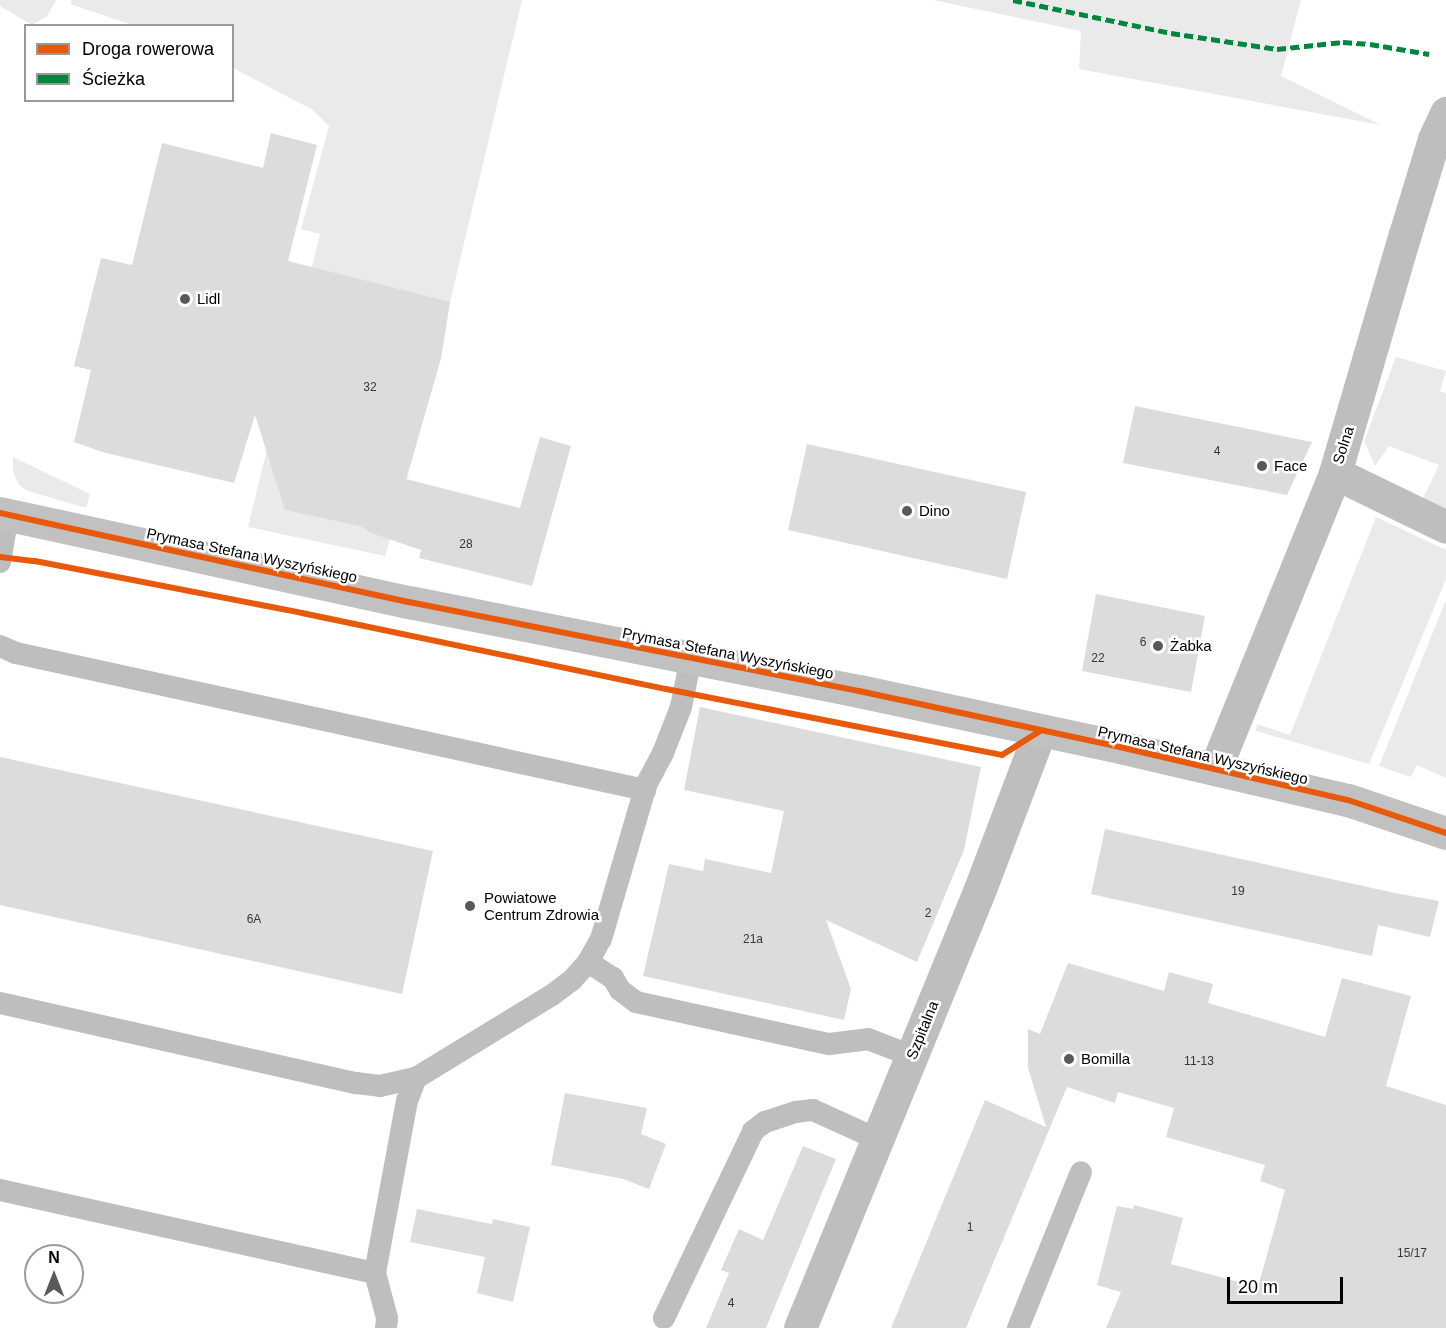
<!DOCTYPE html>
<meta charset="utf-8">
<style>
body{margin:0}
#map{position:relative;width:1446px;height:1328px;overflow:hidden;background:#fff;font-family:Arial,sans-serif}
div>[style]{position:absolute}
.green>*{inset:0;background:#eaeaea}
.building>*{inset:0;background:#dcdcdc}
.service>*{height:22px;margin:-11px;padding:0 11px;transform-origin:11px;border-radius:11px;background:#bebebe}
.minor>*{height:33px;margin:-16.5px;padding:0 16.5px;transform-origin:16.5px;border-radius:16.5px;background:#bebebe}
.secondary>*{height:33px;margin:-16.5px;padding:0 16.5px;transform-origin:16.5px;border-radius:16.5px;background:#c1c1c1}
.quiet>*{height:4.5px;margin-top:-2.25px;transform-origin:0;background:repeating-linear-gradient(90deg,#00873e 0 9px,transparent 0 13.5px)}
.cycleway>*{height:6px;margin:-3px;padding:0 3px;transform-origin:3px;border-radius:3px;background:#e8590c}
.dots>*{width:16px;height:16px;translate:-50% -50%;box-sizing:border-box;border:3px solid #fff;border-radius:50%}
span{translate:-50% -50%;white-space:nowrap;text-align:center;line-height:1.15;-webkit-text-stroke:5px #fff;paint-order:stroke}
.number-label{font-size:12px;color:#373737}
.number-label span{-webkit-text-stroke-width:0}
.poi-label{font-size:15px;color:#000}
.left{translate:0 -50%;text-align:left}
.street-label{font-size:15px;color:#000}
.legend{position:absolute;left:24px;top:24px;width:210px;height:78px;box-sizing:border-box;background:#fff;border:2px solid #999;margin:0;padding:8px 10px;list-style:none;font-size:18px;color:#000}
.legend li{display:flex;align-items:center;gap:12px;height:30px}
.legend b{width:30px;border:2px solid #999}
.north{position:absolute;left:24px;top:1244px;width:60px;height:60px;box-sizing:border-box;background:#fff;border:2px solid #999;border-radius:50%;rotate:0deg;font-size:16px;font-weight:700;line-height:24px;text-align:center;color:#000}
.north::after{content:'';display:block;margin:auto;width:21px;height:27px;background:#595959;clip-path:polygon(50% 0,100% 100%,50% 72%,0 100%)}
.scale{position:absolute;left:1227px;top:1277px;width:116px;height:27px;box-sizing:border-box;border:3px solid #000;border-top:0;padding-left:8px;font-size:18px;line-height:21px;white-space:nowrap;color:#000;-webkit-text-stroke:4px #fff;paint-order:stroke}
</style>
<div id="map">
<div class="green">
<i style="clip-path:polygon(0 0,56px 0,47px 16px,32px 25px,0 6px)"></i>
<i style="clip-path:polygon(72px 0,522px 0,450px 302px,441px 358px,385px 556px,248px 527px,320px 234px,301px 229px,329px 126px,313px 110px,233px 68px,232px 26px,132px 25px,70px 4px)"></i>
<i style="clip-path:polygon(933px 0,1301px 0,1281px 76px,1381px 125px,1079px 69px,1081px 31px)"></i>
<i style="clip-path:polygon(1396px 357px,1446px 371px,1440px 391px,1446px 393px,1446px 513px,1422px 501px,1439px 465px,1389px 446px,1375px 466px,1364px 441px)"></i>
<i style="clip-path:polygon(13px 457px,90px 494px,86px 508px,28px 491px,19px 485px,13px 471px)"></i>
<i style="clip-path:polygon(1376px 517px,1446px 550px,1446px 579px,1369px 764px,1256px 731px,1257px 724px,1290px 735px)"></i>
<i style="clip-path:polygon(1446px 600px,1446px 778px,1417px 765px,1411px 777px,1379px 766px)"></i>
</div>
<div class="building">
<i style="clip-path:polygon(271px 133px,317px 145px,288px 261px,450px 302px,441px 358px,406px 479px,520px 508px,540px 437px,571px 446px,532px 586px,419px 558px,421px 550px,374px 534px,360px 526px,285px 510px,255px 415px,234px 483px,106px 453px,74px 442px,91px 370px,74px 366px,101px 258px,132px 265px,162px 143px,263px 168px)"></i>
<i style="clip-path:polygon(1135px 406px,1312px 442px,1287px 495px,1123px 463px)"></i>
<i style="clip-path:polygon(807px 444px,1026px 492px,1007px 579px,788px 530px)"></i>
<i style="clip-path:polygon(1096px 594px,1205px 616px,1191px 692px,1082px 671px)"></i>
<i style="clip-path:polygon(700px 707px,981px 767px,964px 850px,917px 962px,826px 920px,851px 989px,844px 1020px,643px 976px,669px 864px,703px 871px,705px 859px,771px 873px,784px 811px,684px 790px)"></i>
<i style="clip-path:polygon(0 757px,433px 851px,402px 994px,0 905px)"></i>
<i style="clip-path:polygon(1105px 829px,1395px 893px,1439px 901px,1430px 937px,1378px 925px,1372px 956px,1091px 894px)"></i>
<i style="clip-path:polygon(1068px 963px,1164px 991px,1169px 972px,1213px 984px,1208px 1003px,1325px 1037px,1342px 978px,1411px 996px,1386px 1086px,1446px 1105px,1446px 1328px,1106px 1328px,1121px 1292px,1097px 1285px,1117px 1206px,1133px 1209px,1134px 1205px,1183px 1218px,1171px 1264px,1258px 1287px,1285px 1190px,1260px 1181px,1265px 1165px,1166px 1137px,1174px 1108px,1118px 1092px,1115px 1103px,1067px 1087px,966px 1328px,891px 1328px,985px 1100px,1046px 1127px,1028px 1068px,1028px 1029px,1040px 1034px)"></i>
<i style="clip-path:polygon(565px 1093px,647px 1108px,641px 1134px,666px 1144px,649px 1189px,623px 1179px,551px 1165px)"></i>
<i style="clip-path:polygon(803px 1146px,836px 1159px,766px 1328px,706px 1328px,729px 1273px,721px 1270px,739px 1229px,763px 1240px)"></i>
<i style="clip-path:polygon(417px 1209px,492px 1224px,493px 1219px,530px 1227px,513px 1302px,477px 1293px,485px 1257px,410px 1242px)"></i>
</div>
<div class="service">
<i style="left:0;top:562px;width:48px;rotate:-80.3deg"></i>
<i style="left:0;top:646px;width:17px;rotate:24deg"></i>
<i style="left:16px;top:653px;width:644px;rotate:12.29deg"></i>
<i style="left:588px;top:962px;width:30px;rotate:33deg"></i>
<i style="left:613px;top:978px;width:14px;rotate:60deg"></i>
<i style="left:620px;top:990px;width:20px;rotate:37deg"></i>
<i style="left:636px;top:1002px;width:198px;rotate:12.3deg"></i>
<i style="left:829px;top:1044px;width:39px;rotate:-7deg"></i>
<i style="left:868px;top:1039px;width:47px;rotate:21.1deg"></i>
<i style="left:0;top:1003px;width:365px;rotate:12.7deg"></i>
<i style="left:356px;top:1083px;width:24px;rotate:7deg"></i>
<i style="left:380px;top:1086px;width:37px;rotate:-13deg"></i>
<i style="left:0;top:1190px;width:384px;rotate:12.5deg"></i>
<i style="left:664px;top:1318px;width:207px;rotate:-64.5deg"></i>
<i style="left:753px;top:1131px;width:15px;rotate:-37deg"></i>
<i style="left:765px;top:1122px;width:33px;rotate:-18deg"></i>
<i style="left:796px;top:1112px;width:17px;rotate:-7deg"></i>
<i style="left:813px;top:1110px;width:70px;rotate:24.4deg"></i>
<i style="left:386px;top:1328px;width:10px;rotate:-84deg"></i>
<i style="left:387px;top:1318px;width:47px;rotate:-104.9deg"></i>
<i style="left:375px;top:1273px;width:175px;rotate:-79.5deg"></i>
<i style="left:407px;top:1101px;width:25px;rotate:-69deg"></i>
<i style="left:416px;top:1078px;width:159px;rotate:-31.4deg"></i>
<i style="left:552px;top:995px;width:25px;rotate:-37deg"></i>
<i style="left:572px;top:980px;width:24px;rotate:-48deg"></i>
<i style="left:588px;top:962px;width:26px;rotate:-61deg"></i>
<i style="left:601px;top:939px;width:160px;rotate:-73.7deg"></i>
<i style="left:646px;top:785px;width:36px;rotate:-62deg"></i>
<i style="left:663px;top:753px;width:49px;rotate:-68.6deg"></i>
<i style="left:681px;top:707px;width:50px;rotate:-78.5deg"></i>
<i style="left:1018px;top:1328px;width:168px;rotate:-68deg"></i>
</div>
<div class="minor">
<i style="left:1335px;top:473px;width:123px;rotate:25.9deg"></i>
<i style="left:1215px;top:769px;width:319px;rotate:-67.9deg"></i>
<i style="left:1335px;top:473px;width:249px;rotate:-73.7deg"></i>
<i style="left:1405px;top:234px;width:99px;rotate:-73deg"></i>
<i style="left:1434px;top:139px;width:29px;rotate:-65deg"></i>
<i style="left:800px;top:1328px;width:474px;rotate:-67.7deg"></i>
<i style="left:980px;top:889px;width:169px;rotate:-69.2deg"></i>
</div>
<div class="secondary">
<i style="left:0;top:513px;width:419px;rotate:12.3deg"></i>
<i style="left:409px;top:602px;width:459px;rotate:11.2deg"></i>
<i style="left:859px;top:691px;width:258px;rotate:12.1deg"></i>
<i style="left:1111px;top:745px;width:243px;rotate:13.1deg"></i>
<i style="left:1348px;top:800px;width:103px;rotate:18.6deg"></i>
</div>
<div class="quiet">
<i style="left:1013px;top:0;width:161px;rotate:11.8deg"></i>
<i style="left:1171px;top:33px;width:107px;rotate:8.6deg"></i>
<i style="left:1277px;top:49px;width:66px;rotate:-6.1deg"></i>
<i style="left:1343px;top:42px;width:27px;rotate:4deg"></i>
<i style="left:1370px;top:44px;width:60px;rotate:9.6deg"></i>
</div>
<div class="cycleway">
<i style="left:0;top:513px;width:419px;rotate:12.3deg"></i>
<i style="left:409px;top:602px;width:459px;rotate:11.2deg"></i>
<i style="left:859px;top:691px;width:258px;rotate:12.1deg"></i>
<i style="left:1111px;top:745px;width:243px;rotate:13.1deg"></i>
<i style="left:1348px;top:800px;width:103px;rotate:18.6deg"></i>
<i style="left:0;top:557px;width:35px;rotate:7deg"></i>
<i style="left:35px;top:561px;width:272px;rotate:11deg"></i>
<i style="left:302px;top:613px;width:372px;rotate:11.8deg"></i>
<i style="left:666px;top:689px;width:342px;rotate:11.1deg"></i>
<i style="left:1002px;top:755px;width:45px;rotate:-32.3deg"></i>
</div>
<div class="dots">
<i style="left:185px;top:299px;background:#595959"></i>
<i style="left:1262px;top:466px;background:#595959"></i>
<i style="left:907px;top:511px;background:#595959"></i>
<i style="left:1158px;top:646px;background:#595959"></i>
<i style="left:470px;top:906px;background:#595959"></i>
<i style="left:1069px;top:1059px;background:#595959"></i>
</div>
<div class="number-label">
<span style="left:370px;top:388px">32</span>
<span style="left:1217px;top:452px">4</span>
<span style="left:466px;top:545px">28</span>
<span style="left:1143px;top:643px">6</span>
<span style="left:1098px;top:659px">22</span>
<span style="left:1238px;top:892px">19</span>
<span style="left:928px;top:914px">2</span>
<span style="left:254px;top:920px">6A</span>
<span style="left:753px;top:940px">21a</span>
<span style="left:1199px;top:1062px">11-13</span>
<span style="left:970px;top:1228px">1</span>
<span style="left:1412px;top:1254px">15/17</span>
<span style="left:731px;top:1304px">4</span>
</div>
<div class="poi-label">
<span class="left" style="left:197px;top:299px">Lidl</span>
<span class="left" style="left:1274px;top:466px">Face</span>
<span class="left" style="left:919px;top:511px">Dino</span>
<span class="left" style="left:1170px;top:646px">Żabka</span>
<span class="left" style="left:484px;top:906px">Powiatowe<br>Centrum Zdrowia</span>
<span class="left" style="left:1081px;top:1059px">Bomilla</span>
</div>
<div class="street-label">
<span style="left:1343px;top:445px;rotate:-72deg">Solna</span>
<span style="left:252px;top:555px;rotate:12deg">Prymasa Stefana Wyszyńskiego</span>
<span style="left:728px;top:653px;rotate:11deg">Prymasa Stefana Wyszyńskiego</span>
<span style="left:1203px;top:755px;rotate:13deg">Prymasa Stefana Wyszyńskiego</span>
<span style="left:922px;top:1030px;rotate:-68deg">Szpitalna</span>
</div>
<ul class="legend">
<li><b style="height:8px;background:#e8590c"></b>Droga rowerowa</li>
<li><b style="height:8px;background:#00873e"></b>Ścieżka</li>
</ul>
<div class="north">N</div>
<div class="scale">20 m</div>
</div>
